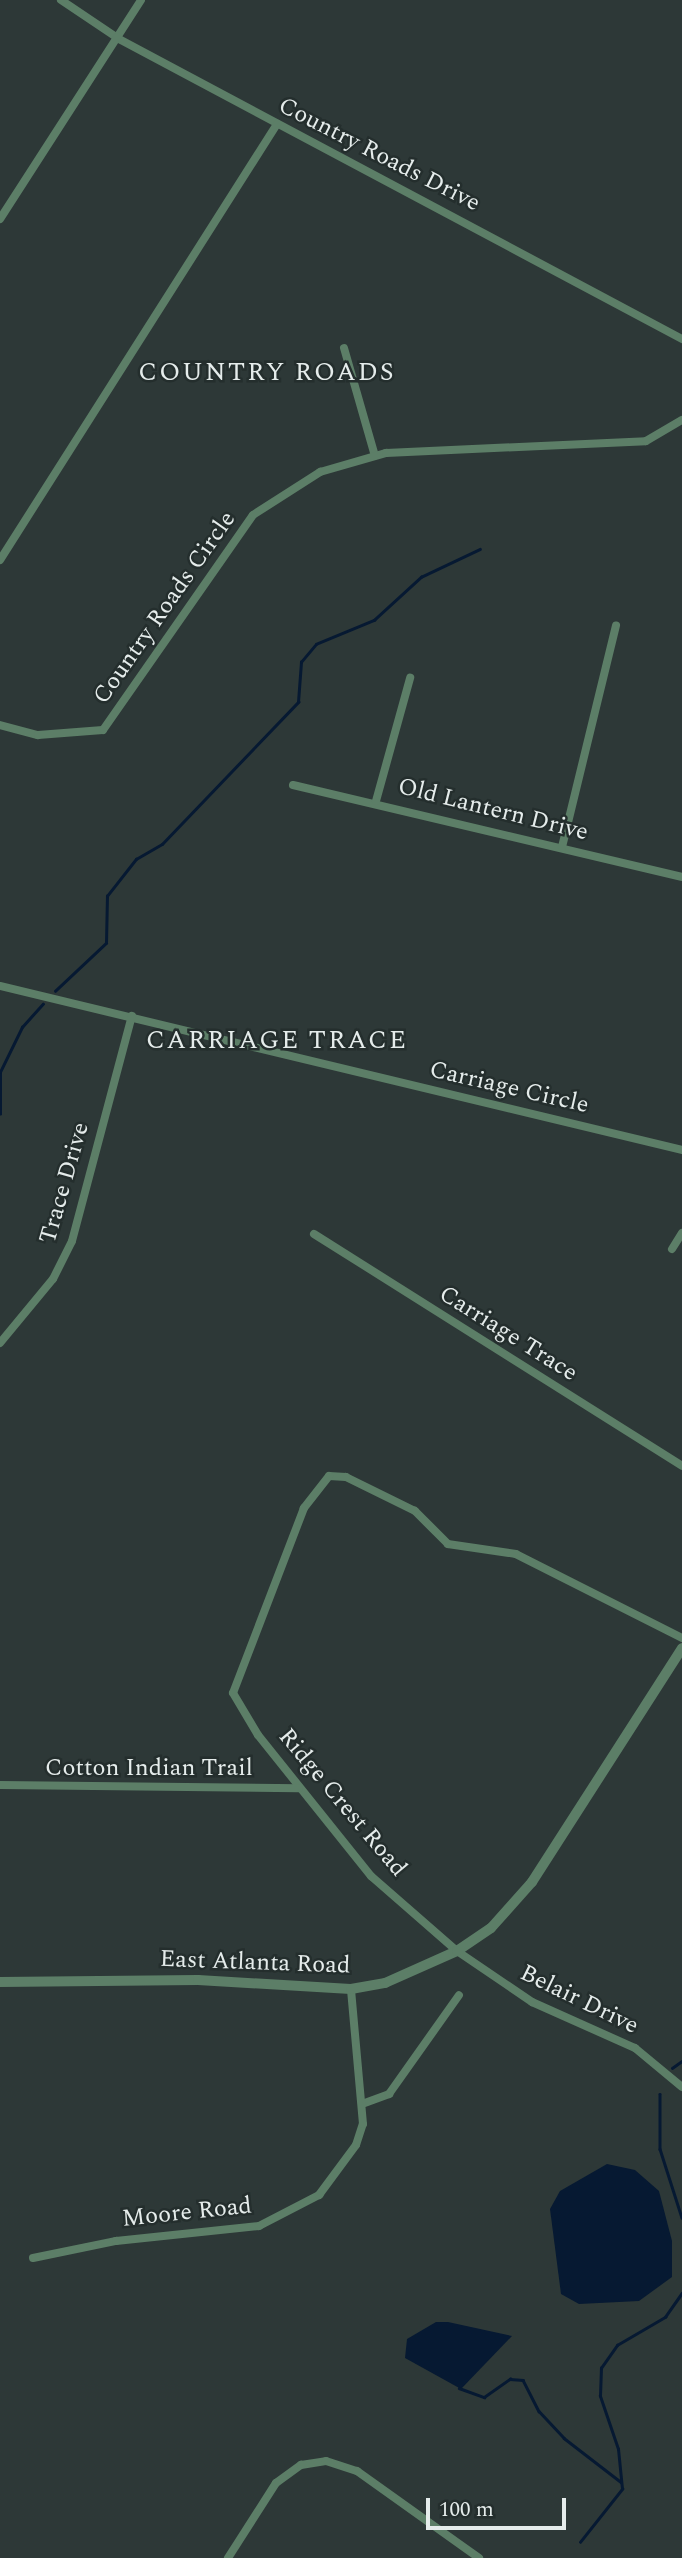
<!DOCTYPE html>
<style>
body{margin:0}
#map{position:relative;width:682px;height:2558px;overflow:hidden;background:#2d3837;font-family:Spectral,serif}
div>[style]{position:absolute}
.water>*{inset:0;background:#061932}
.stream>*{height:2.5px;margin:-1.25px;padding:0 1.25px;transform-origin:1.25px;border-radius:1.25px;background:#061932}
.minor>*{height:8px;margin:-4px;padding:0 4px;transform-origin:4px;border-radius:4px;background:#5c7e67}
.tertiary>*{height:10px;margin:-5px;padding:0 5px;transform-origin:5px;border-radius:5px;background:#5c7e67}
span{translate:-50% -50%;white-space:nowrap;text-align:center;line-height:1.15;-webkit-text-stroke:5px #242e2d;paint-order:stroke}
.street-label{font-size:24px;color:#e5eceb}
.neighbourhood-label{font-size:26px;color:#e5eceb;letter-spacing:2px}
.scale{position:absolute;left:426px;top:2498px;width:140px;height:32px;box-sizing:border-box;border:4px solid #e5eceb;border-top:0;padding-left:9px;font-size:21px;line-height:24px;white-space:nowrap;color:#e5eceb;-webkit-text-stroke:5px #242e2d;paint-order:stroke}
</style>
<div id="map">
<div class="water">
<i style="clip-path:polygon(607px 2164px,635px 2170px,659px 2191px,672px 2241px,672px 2277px,639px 2301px,579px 2304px,561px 2294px,550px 2209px,560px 2191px)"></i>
<i style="clip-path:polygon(436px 2322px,448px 2322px,512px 2336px,461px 2389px,405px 2358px,407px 2339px)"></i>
</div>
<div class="stream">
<i style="left:55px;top:991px;width:70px;rotate:-43.3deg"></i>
<i style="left:106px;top:943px;width:47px;rotate:-88.8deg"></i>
<i style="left:107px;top:896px;width:47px;rotate:-51.9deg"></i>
<i style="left:136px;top:859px;width:30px;rotate:-30deg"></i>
<i style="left:162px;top:844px;width:197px;rotate:-46.2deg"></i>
<i style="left:298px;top:702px;width:40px;rotate:-85.7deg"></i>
<i style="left:301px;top:662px;width:23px;rotate:-50deg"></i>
<i style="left:316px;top:644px;width:63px;rotate:-22.5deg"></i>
<i style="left:374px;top:620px;width:64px;rotate:-42.5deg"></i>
<i style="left:421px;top:577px;width:65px;rotate:-25.4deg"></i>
<i style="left:0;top:1114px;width:42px;rotate:-90deg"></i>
<i style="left:0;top:1072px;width:50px;rotate:-63.9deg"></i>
<i style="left:22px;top:1027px;width:31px;rotate:-48deg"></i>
<i style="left:672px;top:2068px;width:12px;rotate:-35deg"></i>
<i style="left:660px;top:2094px;width:55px;rotate:90deg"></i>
<i style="left:660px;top:2149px;width:72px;rotate:72.3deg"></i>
<i style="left:459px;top:2388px;width:27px;rotate:20deg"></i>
<i style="left:484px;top:2397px;width:32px;rotate:-35deg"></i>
<i style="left:510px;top:2379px;width:13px;rotate:4deg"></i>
<i style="left:523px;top:2380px;width:35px;rotate:63deg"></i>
<i style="left:539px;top:2411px;width:37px;rotate:47deg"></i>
<i style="left:564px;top:2438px;width:72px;rotate:37.7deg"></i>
<i style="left:580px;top:2542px;width:68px;rotate:-51.6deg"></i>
<i style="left:622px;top:2489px;width:40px;rotate:-95.7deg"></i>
<i style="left:618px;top:2449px;width:56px;rotate:-108.8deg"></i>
<i style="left:600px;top:2396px;width:28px;rotate:-88deg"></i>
<i style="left:601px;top:2368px;width:28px;rotate:-55deg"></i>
<i style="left:617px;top:2345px;width:56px;rotate:-30.3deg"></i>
<i style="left:665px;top:2317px;width:29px;rotate:-55deg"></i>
</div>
<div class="minor">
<i style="left:61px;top:0;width:70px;rotate:33.9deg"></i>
<i style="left:119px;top:39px;width:638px;rotate:28.05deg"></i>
<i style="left:0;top:219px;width:260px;rotate:-57.2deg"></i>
<i style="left:344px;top:348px;width:112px;rotate:74deg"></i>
<i style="left:0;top:560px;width:517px;rotate:-57.57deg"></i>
<i style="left:0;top:725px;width:39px;rotate:15deg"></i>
<i style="left:38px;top:735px;width:65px;rotate:-4.4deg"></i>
<i style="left:103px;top:730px;width:262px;rotate:-55.1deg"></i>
<i style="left:253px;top:515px;width:80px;rotate:-32.7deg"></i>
<i style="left:320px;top:472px;width:69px;rotate:-16.1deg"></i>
<i style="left:386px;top:453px;width:260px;rotate:-2.6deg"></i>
<i style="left:646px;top:441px;width:42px;rotate:-30.3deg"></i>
<i style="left:293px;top:785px;width:400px;rotate:13.3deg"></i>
<i style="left:376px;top:801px;width:128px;rotate:-74.5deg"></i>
<i style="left:562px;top:847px;width:228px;rotate:-76.3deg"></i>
<i style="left:0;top:986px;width:701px;rotate:13.52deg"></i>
<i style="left:314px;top:1234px;width:435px;rotate:32.2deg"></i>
<i style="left:672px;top:1249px;width:19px;rotate:-58deg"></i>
<i style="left:0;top:1343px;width:83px;rotate:-50.4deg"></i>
<i style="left:53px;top:1279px;width:42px;rotate:-63.4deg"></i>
<i style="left:72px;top:1241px;width:233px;rotate:-75.1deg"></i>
<i style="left:682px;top:1638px;width:186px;rotate:-153.2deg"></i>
<i style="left:516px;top:1554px;width:69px;rotate:-171.6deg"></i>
<i style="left:448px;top:1544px;width:47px;rotate:-135deg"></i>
<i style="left:415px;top:1511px;width:77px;rotate:-153.8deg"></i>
<i style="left:346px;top:1477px;width:17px;rotate:-177deg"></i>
<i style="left:329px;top:1476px;width:41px;rotate:128deg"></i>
<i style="left:304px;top:1508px;width:198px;rotate:111deg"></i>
<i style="left:233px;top:1693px;width:49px;rotate:59.2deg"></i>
<i style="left:258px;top:1735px;width:181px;rotate:51.3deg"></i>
<i style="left:371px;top:1876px;width:114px;rotate:41.1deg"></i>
<i style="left:457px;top:1951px;width:91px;rotate:34.2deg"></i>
<i style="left:532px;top:2002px;width:113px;rotate:24.1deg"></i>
<i style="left:635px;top:2048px;width:61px;rotate:39.7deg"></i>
<i style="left:0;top:1785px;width:299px;rotate:0.6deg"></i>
<i style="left:362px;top:2104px;width:29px;rotate:-20deg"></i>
<i style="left:389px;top:2094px;width:121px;rotate:-54.7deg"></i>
<i style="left:33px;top:2258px;width:85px;rotate:-11.6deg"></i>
<i style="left:116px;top:2241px;width:144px;rotate:-6deg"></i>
<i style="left:259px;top:2226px;width:68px;rotate:-27.3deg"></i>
<i style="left:319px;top:2195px;width:62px;rotate:-53.5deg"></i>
<i style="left:356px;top:2145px;width:22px;rotate:-72deg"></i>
<i style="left:363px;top:2124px;width:136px;rotate:-95.1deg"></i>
<i style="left:228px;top:2558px;width:89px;rotate:-57.4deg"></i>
<i style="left:276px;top:2483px;width:31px;rotate:-36deg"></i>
<i style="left:301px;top:2465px;width:25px;rotate:-9deg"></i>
<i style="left:326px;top:2461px;width:33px;rotate:18deg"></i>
<i style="left:357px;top:2471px;width:150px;rotate:35.5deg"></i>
</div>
<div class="tertiary">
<i style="left:0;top:1982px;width:198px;rotate:-0.6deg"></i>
<i style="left:198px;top:1980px;width:153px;rotate:3.4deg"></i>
<i style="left:351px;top:1989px;width:35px;rotate:-10deg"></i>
<i style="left:385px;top:1983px;width:79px;rotate:-24deg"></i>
<i style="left:457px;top:1951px;width:41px;rotate:-34.1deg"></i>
<i style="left:491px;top:1928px;width:62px;rotate:-48.3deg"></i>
<i style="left:532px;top:1882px;width:278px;rotate:-57.3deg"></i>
</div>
<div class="street-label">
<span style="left:379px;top:155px;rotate:27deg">Country Roads Drive</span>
<span style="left:165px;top:608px;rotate:-55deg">Country Roads Circle</span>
<span style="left:493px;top:810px;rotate:14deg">Old Lantern Drive</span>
<span style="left:509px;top:1088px;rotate:13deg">Carriage Circle</span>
<span style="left:65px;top:1183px;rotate:-74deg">Trace Drive</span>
<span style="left:508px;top:1334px;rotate:32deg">Carriage Trace</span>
<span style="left:149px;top:1769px">Cotton Indian Trail</span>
<span style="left:342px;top:1803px;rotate:50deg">Ridge Crest Road</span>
<span style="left:255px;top:1963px;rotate:2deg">East Atlanta Road</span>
<span style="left:579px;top:2000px;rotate:26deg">Belair Drive</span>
<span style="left:187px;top:2213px;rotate:-6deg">Moore Road</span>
</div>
<div class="neighbourhood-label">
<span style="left:267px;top:373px">COUNTRY ROADS</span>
<span style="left:277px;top:1041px">CARRIAGE TRACE</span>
</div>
<div class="scale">100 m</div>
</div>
